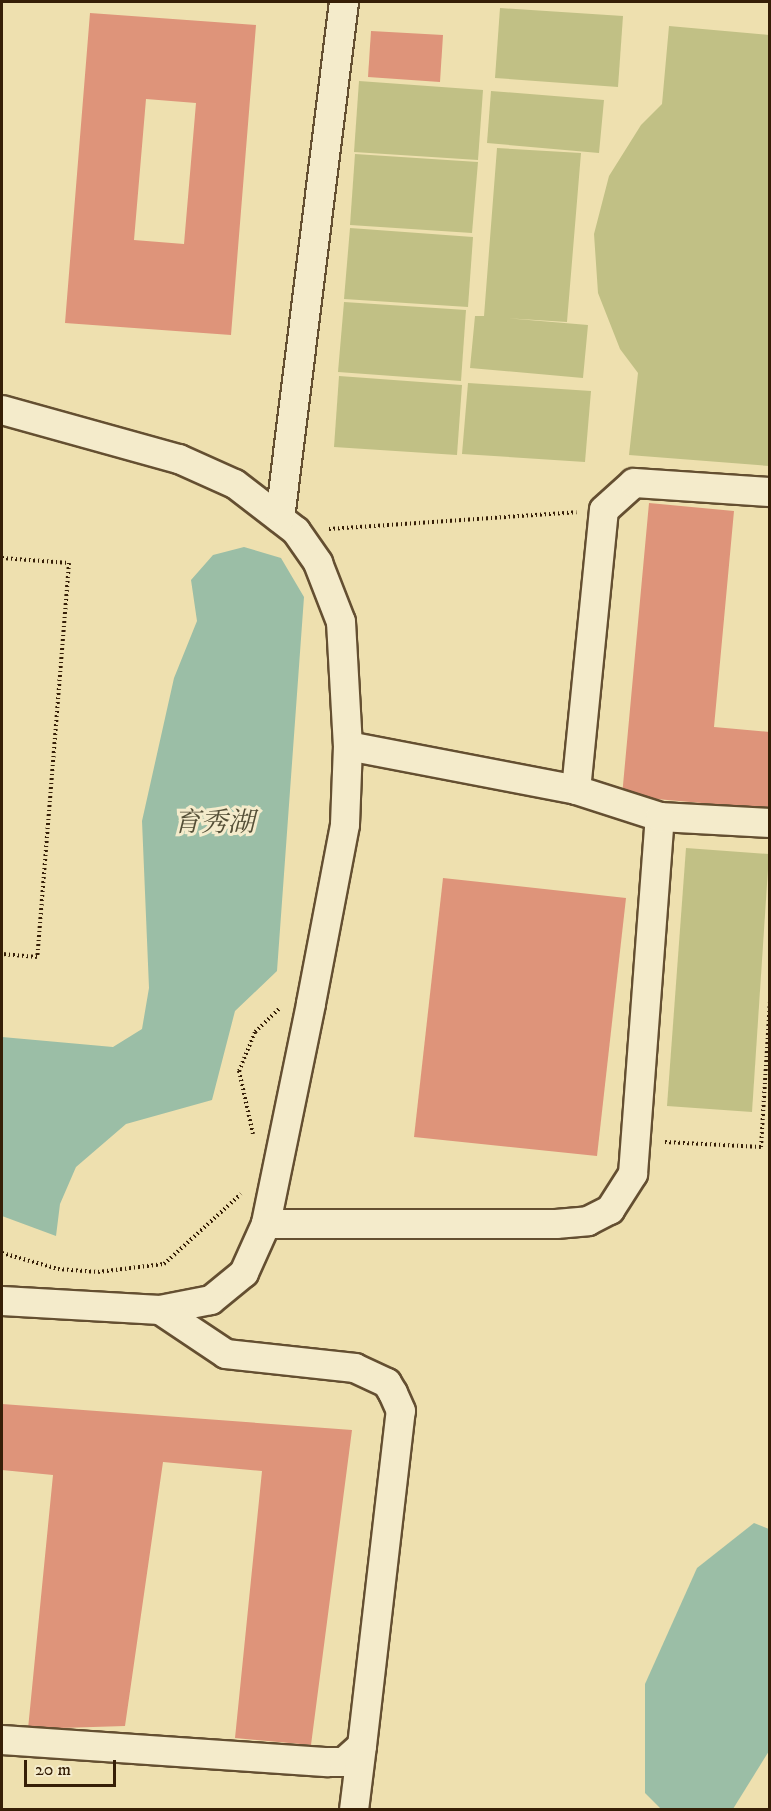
<!DOCTYPE html>
<meta charset="utf-8">
<style>
body{margin:0}
#map{position:relative;width:771px;height:1811px;overflow:hidden;background:#eee0af;font-family:"IM FELL DW Pica","Noto Serif SC",serif}
div>[style]{position:absolute}
.green>*{inset:0;background:#c1c085}
.water>*{inset:0;background:#9bbea6}
.building>*{inset:0;background:#de947a}
.path>*{height:4px;margin-top:-2px;transform-origin:0;background:repeating-linear-gradient(90deg,#361f07 0 1.5px,transparent 0 4.5px)}
.roads{filter:drop-shadow(2px 0 #644f31) drop-shadow(-2px 0 #644f31) drop-shadow(0 2px #644f31) drop-shadow(0 -2px #644f31)}
.minor>*{height:28px;margin:-14px;padding:0 14px;transform-origin:14px;border-radius:14px;background:#f4ebcb}
span{translate:-50% -50%;white-space:nowrap;text-align:center;line-height:1.15;-webkit-text-stroke:6px #f4ebcb;paint-order:stroke}
.water-label{font-size:27px;color:#544f37;font-style:italic}
.frame{position:absolute;inset:0;border:3px solid #361f07;pointer-events:none}
.scale{position:absolute;left:24px;top:1760px;width:92px;height:27px;box-sizing:border-box;border:3px solid #361f07;border-top:0;padding-left:8px;font-size:18px;line-height:21px;white-space:nowrap;color:#361f07;-webkit-text-stroke:4px #f4ebcb;paint-order:stroke}
</style>
<div id="map">
<div class="green">
<i style="clip-path:polygon(500px 8px,623px 16px,618px 87px,495px 78px)"></i>
<i style="clip-path:polygon(669px 26px,769px 35px,769px 466px,629px 455px,638px 373px,620px 349px,598px 293px,594px 234px,609px 176px,641px 125px,662px 104px)"></i>
<i style="clip-path:polygon(359px 81px,483px 90px,478px 160px,354px 152px)"></i>
<i style="clip-path:polygon(491px 91px,604px 100px,599px 153px,487px 143px)"></i>
<i style="clip-path:polygon(497px 148px,581px 153px,567px 322px,504px 318px,588px 325px,583px 378px,470px 368px,475px 316px,484px 316px)"></i>
<i style="clip-path:polygon(355px 154px,478px 162px,472px 233px,350px 225px)"></i>
<i style="clip-path:polygon(350px 228px,473px 237px,468px 307px,344px 299px)"></i>
<i style="clip-path:polygon(344px 302px,466px 310px,461px 381px,338px 372px)"></i>
<i style="clip-path:polygon(339px 376px,462px 385px,457px 455px,334px 447px)"></i>
<i style="clip-path:polygon(468px 383px,591px 391px,585px 462px,462px 454px)"></i>
<i style="clip-path:polygon(686px 848px,769px 854px,752px 1112px,667px 1106px)"></i>
</div>
<div class="water">
<i style="clip-path:polygon(244px 547px,281px 558px,304px 597px,277px 971px,235px 1011px,212px 1100px,126px 1124px,76px 1167px,60px 1204px,56px 1236px,2px 1216px,2px 1037px,113px 1047px,142px 1029px,149px 988px,142px 821px,174px 678px,197px 621px,191px 580px,213px 555px)"></i>
<i style="clip-path:polygon(754px 1523px,769px 1529px,769px 1751px,733px 1809px,661px 1809px,645px 1793px,645px 1684px,697px 1568px)"></i>
</div>
<div class="building">
<i style="clip-path:polygon(evenodd,90px 13px,256px 25px,231px 335px,65px 323px,90px 13px,146px 99px,196px 103px,184px 244px,134px 240px,146px 99px)"></i>
<i style="clip-path:polygon(371px 31px,443px 35px,440px 82px,368px 77px)"></i>
<i style="clip-path:polygon(649px 503px,734px 511px,714px 727px,770px 732px,770px 809px,622px 796px)"></i>
<i style="clip-path:polygon(443px 878px,626px 898px,597px 1156px,414px 1137px)"></i>
<i style="clip-path:polygon(2px 1404px,352px 1430px,311px 1745px,235px 1738px,262px 1471px,163px 1462px,125px 1726px,28px 1729px,53px 1475px,2px 1470px)"></i>
</div>
<div class="path">
<i style="left:329px;top:529px;width:248px;rotate:-3.9deg"></i>
<i style="left:2px;top:558px;width:67px;rotate:4.3deg"></i>
<i style="left:69px;top:563px;width:395px;rotate:94.6deg"></i>
<i style="left:37px;top:957px;width:35px;rotate:-175deg"></i>
<i style="left:253px;top:1134px;width:65px;rotate:-102.5deg"></i>
<i style="left:239px;top:1071px;width:42px;rotate:-67.7deg"></i>
<i style="left:255px;top:1032px;width:35px;rotate:-44deg"></i>
<i style="left:665px;top:1142px;width:96px;rotate:3deg"></i>
<i style="left:761px;top:1147px;width:149px;rotate:-86.5deg"></i>
<i style="left:2px;top:1253px;width:58px;rotate:15.9deg"></i>
<i style="left:58px;top:1269px;width:40px;rotate:4.3deg"></i>
<i style="left:98px;top:1272px;width:66px;rotate:-6.9deg"></i>
<i style="left:164px;top:1264px;width:104px;rotate:-42.3deg"></i>
</div>
<div class="roads">
<div class="minor">
<i style="left:2px;top:410px;width:184px;rotate:15.5deg"></i>
<i style="left:179px;top:459px;width:61px;rotate:24.1deg"></i>
<i style="left:235px;top:484px;width:77px;rotate:37.6deg"></i>
<i style="left:296px;top:531px;width:39px;rotate:55deg"></i>
<i style="left:318px;top:563px;width:63px;rotate:68.7deg"></i>
<i style="left:341px;top:622px;width:124px;rotate:86.8deg"></i>
<i style="left:348px;top:746px;width:79px;rotate:92.2deg"></i>
<i style="left:345px;top:825px;width:182px;rotate:100.8deg"></i>
<i style="left:311px;top:1004px;width:225px;rotate:101.6deg"></i>
<i style="left:266px;top:1224px;width:54px;rotate:114.2deg"></i>
<i style="left:244px;top:1273px;width:43px;rotate:140.7deg"></i>
<i style="left:211px;top:1300px;width:52px;rotate:168.9deg"></i>
<i style="left:160px;top:1310px;width:158px;rotate:-176.7deg"></i>
<i style="left:280px;top:518px;width:520px;rotate:-82.93deg"></i>
<i style="left:348px;top:746px;width:232px;rotate:10.9deg"></i>
<i style="left:576px;top:790px;width:88px;rotate:17.8deg"></i>
<i style="left:576px;top:790px;width:281px;rotate:-84.3deg"></i>
<i style="left:604px;top:510px;width:40px;rotate:-42deg"></i>
<i style="left:634px;top:483px;width:136px;rotate:3.8deg"></i>
<i style="left:266px;top:1224px;width:290px"></i>
<i style="left:556px;top:1224px;width:32px;rotate:-5deg"></i>
<i style="left:588px;top:1221px;width:25px;rotate:-27deg"></i>
<i style="left:610px;top:1210px;width:43px;rotate:-57.4deg"></i>
<i style="left:633px;top:1174px;width:358px;rotate:-85.7deg"></i>
<i style="left:660px;top:817px;width:110px;rotate:3.1deg"></i>
<i style="left:2px;top:1740px;width:327px;rotate:3.9deg"></i>
<i style="left:328px;top:1762px;width:16px"></i>
<i style="left:344px;top:1762px;width:24px;rotate:-42deg"></i>
<i style="left:362px;top:1746px;width:337px;rotate:-83.4deg"></i>
<i style="left:401px;top:1411px;width:20px;rotate:-114deg"></i>
<i style="left:393px;top:1393px;width:12px;rotate:-121deg"></i>
<i style="left:387px;top:1383px;width:35px;rotate:-155deg"></i>
<i style="left:355px;top:1368px;width:130px;rotate:-173.8deg"></i>
<i style="left:226px;top:1354px;width:79px;rotate:-146.3deg"></i>
<i style="left:354px;top:1810px;width:64px;rotate:-82.9deg"></i>
</div>
</div>
<div class="water-label">
<span style="left:214px;top:824px">育秀湖</span>
</div>
<div class="frame"></div>
<div class="scale">20 m</div>
</div>
